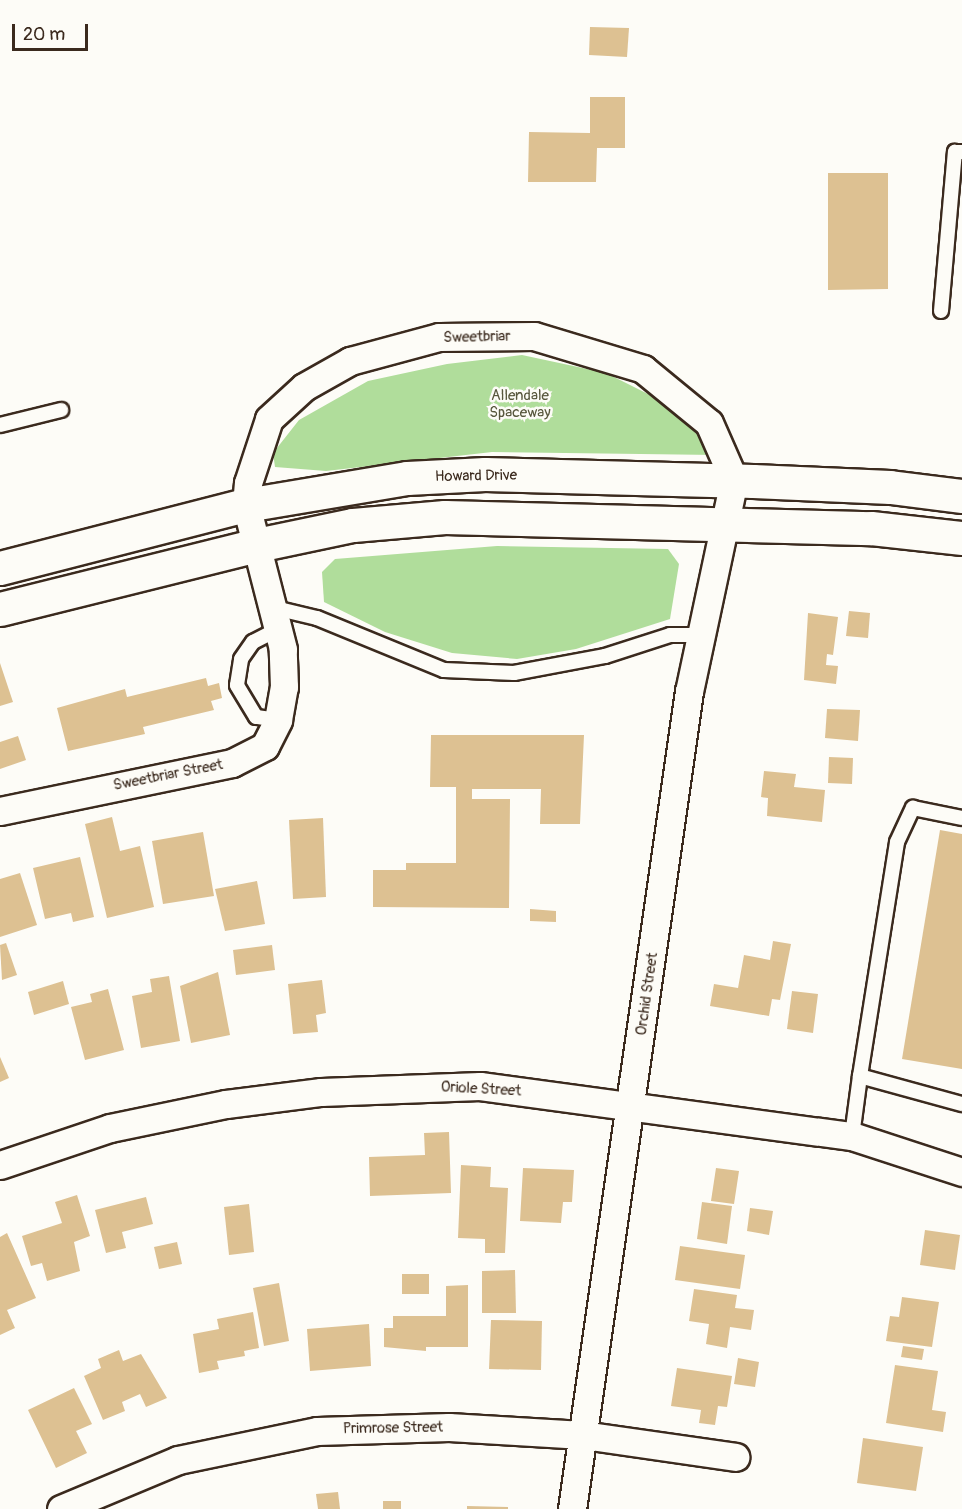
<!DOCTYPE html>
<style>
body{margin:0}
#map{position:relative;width:962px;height:1509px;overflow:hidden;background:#fdfcf7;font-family:Pangolin,sans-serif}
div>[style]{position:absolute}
.green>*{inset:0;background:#b0dd9b}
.building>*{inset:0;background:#ddc192}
.roads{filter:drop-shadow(2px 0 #3b2a1e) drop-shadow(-2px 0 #3b2a1e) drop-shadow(0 2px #3b2a1e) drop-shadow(0 -2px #3b2a1e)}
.lane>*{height:14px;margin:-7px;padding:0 7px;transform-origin:7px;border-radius:7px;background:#fdfcf7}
.street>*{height:27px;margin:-13.5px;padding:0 13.5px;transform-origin:13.5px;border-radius:13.5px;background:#fdfcf7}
.secondary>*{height:33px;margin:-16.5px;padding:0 16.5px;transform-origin:16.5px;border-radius:16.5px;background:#fdfcf7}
span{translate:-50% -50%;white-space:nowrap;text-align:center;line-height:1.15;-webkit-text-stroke:5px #fdfcf7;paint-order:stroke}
.street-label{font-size:15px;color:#3b2a1e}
.park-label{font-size:15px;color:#58573d}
.scale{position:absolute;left:12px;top:24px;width:76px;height:27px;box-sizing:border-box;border:3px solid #3b2a1e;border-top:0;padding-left:8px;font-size:18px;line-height:21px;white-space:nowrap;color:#3b2a1e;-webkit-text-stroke:4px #fdfcf7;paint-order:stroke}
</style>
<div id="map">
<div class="green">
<i style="clip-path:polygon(522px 355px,606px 373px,662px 401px,699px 424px,716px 455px,492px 452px,326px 471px,275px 467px,273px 453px,299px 420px,368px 381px,447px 364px)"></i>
<i style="clip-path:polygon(497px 546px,668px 549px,679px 564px,670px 619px,576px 649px,517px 659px,452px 653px,385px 632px,324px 602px,322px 572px,335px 559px)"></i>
</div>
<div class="building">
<i style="clip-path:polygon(590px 27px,629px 28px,627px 57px,589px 55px)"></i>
<i style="clip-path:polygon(590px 97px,625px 97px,625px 148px,597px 148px,596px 182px,528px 182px,529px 132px,590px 133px)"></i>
<i style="clip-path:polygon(828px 173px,888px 173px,888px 289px,828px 290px)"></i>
<i style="clip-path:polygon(849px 611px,870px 613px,868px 638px,846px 636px)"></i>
<i style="clip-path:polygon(808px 613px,838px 617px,833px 655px,827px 654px,826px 665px,838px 666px,836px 684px,804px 680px)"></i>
<i style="clip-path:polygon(0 663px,13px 702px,0 706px)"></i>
<i style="clip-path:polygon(206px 678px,208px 686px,219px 683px,222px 698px,211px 701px,214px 710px,143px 727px,145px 734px,68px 751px,57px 708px,125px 689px,127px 697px)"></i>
<i style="clip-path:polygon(827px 709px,860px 710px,858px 741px,825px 738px)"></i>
<i style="clip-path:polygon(431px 735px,584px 735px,580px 824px,540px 824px,541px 789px,472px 789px,472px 799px,510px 799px,509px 908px,373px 907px,373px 870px,406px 870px,406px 863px,456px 863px,456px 787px,430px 787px)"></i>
<i style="clip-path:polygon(18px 736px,26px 760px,0 769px,0 742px)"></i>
<i style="clip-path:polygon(829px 757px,853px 758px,852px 784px,828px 783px)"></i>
<i style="clip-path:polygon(764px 771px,796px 774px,794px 787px,825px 790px,822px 822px,767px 816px,768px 798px,761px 797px)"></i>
<i style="clip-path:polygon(112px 817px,120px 851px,140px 846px,154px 907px,107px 918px,85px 824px)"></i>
<i style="clip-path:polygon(323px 818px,326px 897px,293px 899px,289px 820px)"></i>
<i style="clip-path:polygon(940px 830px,962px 834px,962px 1069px,902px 1059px)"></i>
<i style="clip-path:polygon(203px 832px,214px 896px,163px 904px,152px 841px)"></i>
<i style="clip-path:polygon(80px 857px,94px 917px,73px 922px,71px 913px,45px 919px,33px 868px)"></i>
<i style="clip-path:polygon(20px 873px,37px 925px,0 937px,0 879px)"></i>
<i style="clip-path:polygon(257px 881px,265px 924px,225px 931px,215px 889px)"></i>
<i style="clip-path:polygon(530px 909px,556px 911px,556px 922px,530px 921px)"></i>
<i style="clip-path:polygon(773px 941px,791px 944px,780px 1000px,772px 999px,769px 1016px,710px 1006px,714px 984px,738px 988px,744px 955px,770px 960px)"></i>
<i style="clip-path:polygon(6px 943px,17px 975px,2px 980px,0 945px)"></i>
<i style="clip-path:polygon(272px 945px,275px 970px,236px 975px,233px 950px)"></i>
<i style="clip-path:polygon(218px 972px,230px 1035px,191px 1043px,180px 986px)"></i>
<i style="clip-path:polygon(169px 976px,180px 1041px,141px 1048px,132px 996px,152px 992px,150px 979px)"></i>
<i style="clip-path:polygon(322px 980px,326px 1013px,316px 1015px,318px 1032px,293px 1034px,288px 984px)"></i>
<i style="clip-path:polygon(63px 981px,69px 1004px,34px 1015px,28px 992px)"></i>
<i style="clip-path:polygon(108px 989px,124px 1050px,85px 1060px,71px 1007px,92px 1002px,90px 994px)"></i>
<i style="clip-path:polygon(792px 991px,818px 994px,813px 1033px,787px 1029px)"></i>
<i style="clip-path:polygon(0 1057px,9px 1078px,0 1082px)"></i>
<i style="clip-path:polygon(449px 1132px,451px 1193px,370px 1196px,369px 1157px,425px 1155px,424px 1133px)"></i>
<i style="clip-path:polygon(461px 1165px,491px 1167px,490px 1187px,508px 1188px,505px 1253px,485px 1253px,485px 1239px,458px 1238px)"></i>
<i style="clip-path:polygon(523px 1168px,574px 1170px,572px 1202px,563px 1202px,561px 1223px,520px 1221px)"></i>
<i style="clip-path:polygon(716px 1168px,739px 1171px,734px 1204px,711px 1201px)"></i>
<i style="clip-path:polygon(77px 1195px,90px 1236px,74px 1242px,80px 1271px,47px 1281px,42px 1263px,31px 1266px,22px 1236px,62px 1223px,55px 1202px)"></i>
<i style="clip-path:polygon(146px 1197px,153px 1224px,122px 1232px,126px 1248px,106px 1253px,95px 1210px)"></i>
<i style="clip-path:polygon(702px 1202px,732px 1206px,727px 1244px,697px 1239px)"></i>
<i style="clip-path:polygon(249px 1204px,254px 1252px,229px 1255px,224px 1207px)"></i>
<i style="clip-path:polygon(750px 1208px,773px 1211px,769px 1235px,747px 1231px)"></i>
<i style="clip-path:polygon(925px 1230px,960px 1235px,955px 1270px,920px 1265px)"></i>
<i style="clip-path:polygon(7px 1233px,36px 1298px,7px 1310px,15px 1328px,0 1335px,0 1237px)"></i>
<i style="clip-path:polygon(177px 1242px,182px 1264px,159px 1269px,154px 1247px)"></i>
<i style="clip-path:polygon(680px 1246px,745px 1255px,740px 1289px,675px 1280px)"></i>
<i style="clip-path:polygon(515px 1270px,516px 1313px,482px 1313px,482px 1271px)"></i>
<i style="clip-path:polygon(402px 1274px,429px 1274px,429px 1294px,402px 1294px)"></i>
<i style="clip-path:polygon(279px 1283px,289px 1341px,264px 1346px,253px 1288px)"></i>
<i style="clip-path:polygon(468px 1285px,468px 1347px,426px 1347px,426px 1351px,384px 1347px,384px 1328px,393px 1328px,393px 1316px,446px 1316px,446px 1286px)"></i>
<i style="clip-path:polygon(694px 1289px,737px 1295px,735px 1308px,754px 1310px,751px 1330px,730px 1327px,727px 1348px,706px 1344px,709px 1324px,689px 1321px)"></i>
<i style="clip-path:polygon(902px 1297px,939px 1302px,932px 1347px,886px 1341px,890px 1316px,899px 1317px)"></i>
<i style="clip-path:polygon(253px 1312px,259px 1348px,244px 1351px,245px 1356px,217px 1361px,219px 1369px,199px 1373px,193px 1334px,219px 1329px,217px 1319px)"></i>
<i style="clip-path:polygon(491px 1320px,542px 1321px,541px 1370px,489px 1369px)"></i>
<i style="clip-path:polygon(369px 1324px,371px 1366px,310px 1371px,307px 1329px)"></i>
<i style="clip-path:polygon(903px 1346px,924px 1349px,922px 1360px,901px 1357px)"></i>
<i style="clip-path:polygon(119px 1350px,123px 1361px,141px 1354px,167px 1398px,146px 1407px,140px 1394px,122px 1402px,125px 1411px,103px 1420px,84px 1376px,101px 1368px,98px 1359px)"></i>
<i style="clip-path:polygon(738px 1358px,759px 1362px,755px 1387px,734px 1384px)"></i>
<i style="clip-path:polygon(895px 1365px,938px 1371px,932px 1410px,946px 1412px,943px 1432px,886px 1423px)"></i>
<i style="clip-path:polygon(677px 1368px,732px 1376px,727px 1407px,718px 1406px,715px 1425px,699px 1423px,701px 1410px,671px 1406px)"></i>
<i style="clip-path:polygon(74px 1388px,92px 1424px,76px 1431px,87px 1453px,56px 1468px,28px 1410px)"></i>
<i style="clip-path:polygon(863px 1438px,923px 1447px,916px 1491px,857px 1483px)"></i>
<i style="clip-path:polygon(338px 1492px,340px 1509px,318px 1509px,316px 1494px)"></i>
<i style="clip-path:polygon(383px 1501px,401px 1501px,401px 1509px,383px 1509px)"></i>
<i style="clip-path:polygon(467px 1506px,508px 1507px,508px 1509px,467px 1509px)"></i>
</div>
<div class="roads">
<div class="lane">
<i style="left:941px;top:311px;width:160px;rotate:-85deg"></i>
<i style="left:955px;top:152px;width:7px"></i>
<i style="left:0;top:425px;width:63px;rotate:-13.8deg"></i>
<i style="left:275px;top:608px;width:43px;rotate:13.4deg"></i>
<i style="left:317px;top:618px;width:137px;rotate:22.3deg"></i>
<i style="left:444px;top:670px;width:70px;rotate:2.5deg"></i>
<i style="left:514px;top:673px;width:93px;rotate:-10.6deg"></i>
<i style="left:605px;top:656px;width:68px;rotate:-17.9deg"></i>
<i style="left:670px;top:635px;width:29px"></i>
<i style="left:278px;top:720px;width:22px;rotate:-172deg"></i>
<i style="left:256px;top:717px;width:37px;rotate:-121deg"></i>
<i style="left:237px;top:685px;width:26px;rotate:-81deg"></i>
<i style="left:241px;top:659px;width:21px;rotate:-55deg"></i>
<i style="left:253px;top:642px;width:29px;rotate:-27deg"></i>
<i style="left:860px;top:1076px;width:237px;rotate:-81deg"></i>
<i style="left:897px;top:842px;width:38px;rotate:-65deg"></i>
<i style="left:913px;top:808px;width:50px;rotate:11.5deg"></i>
<i style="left:852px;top:1136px;width:61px;rotate:-82.4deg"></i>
<i style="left:860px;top:1076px;width:106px;rotate:15.4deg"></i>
</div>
<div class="street">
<i style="left:0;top:811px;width:237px;rotate:-11.7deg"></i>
<i style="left:232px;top:763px;width:37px;rotate:-27deg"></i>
<i style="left:265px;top:746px;width:29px;rotate:-63deg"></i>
<i style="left:278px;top:720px;width:34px;rotate:-80deg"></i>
<i style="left:284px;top:687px;width:38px;rotate:-92deg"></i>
<i style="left:283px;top:649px;width:149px;rotate:-104.4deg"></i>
<i style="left:246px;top:505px;width:22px;rotate:-85deg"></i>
<i style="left:248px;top:483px;width:67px;rotate:-71.8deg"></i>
<i style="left:269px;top:419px;width:47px;rotate:-42.4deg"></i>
<i style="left:304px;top:387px;width:53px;rotate:-29.5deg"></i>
<i style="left:350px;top:361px;width:92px;rotate:-15.1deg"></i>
<i style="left:439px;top:337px;width:95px;rotate:-0.6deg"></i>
<i style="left:534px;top:336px;width:114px;rotate:16.8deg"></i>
<i style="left:643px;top:369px;width:85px;rotate:39.3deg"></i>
<i style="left:709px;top:423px;width:62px;rotate:66.3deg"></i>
<i style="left:734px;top:480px;width:216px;rotate:102deg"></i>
<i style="left:689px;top:691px;width:826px;rotate:98.14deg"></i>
<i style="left:0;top:1165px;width:116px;rotate:-18.6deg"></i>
<i style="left:110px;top:1128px;width:118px;rotate:-11.7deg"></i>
<i style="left:226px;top:1104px;width:96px;rotate:-7.2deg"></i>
<i style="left:321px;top:1092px;width:159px;rotate:-2.2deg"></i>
<i style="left:480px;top:1086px;width:375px;rotate:7.7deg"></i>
<i style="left:852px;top:1136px;width:116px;rotate:18.1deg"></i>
<i style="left:61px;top:1509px;width:127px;rotate:-22.7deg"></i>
<i style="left:178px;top:1460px;width:142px;rotate:-11.8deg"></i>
<i style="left:317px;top:1431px;width:132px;rotate:-1.7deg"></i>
<i style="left:449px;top:1427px;width:134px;rotate:3.4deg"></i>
<i style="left:583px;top:1435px;width:154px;rotate:8.2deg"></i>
</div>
<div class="secondary">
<i style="left:0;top:568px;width:254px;rotate:-14.4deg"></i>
<i style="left:246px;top:505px;width:163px;rotate:-9.5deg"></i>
<i style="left:407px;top:478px;width:78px;rotate:-2.9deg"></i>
<i style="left:485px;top:474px;width:268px;rotate:1.5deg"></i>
<i style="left:753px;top:481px;width:137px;rotate:2.5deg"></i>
<i style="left:890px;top:487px;width:73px;rotate:7.1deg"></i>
<i style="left:0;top:609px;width:265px;rotate:-14deg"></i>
<i style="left:257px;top:545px;width:98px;rotate:-11.8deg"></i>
<i style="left:353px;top:525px;width:92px;rotate:-5deg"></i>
<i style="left:445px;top:517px;width:426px;rotate:1.5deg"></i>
<i style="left:871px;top:528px;width:92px;rotate:6.3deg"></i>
</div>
</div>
<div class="street-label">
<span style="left:477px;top:337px;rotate:-1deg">Sweetbriar</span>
<span style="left:476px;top:476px;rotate:-1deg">Howard Drive</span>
<span style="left:168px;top:775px;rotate:-11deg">Sweetbriar Street</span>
<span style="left:647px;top:994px;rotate:-82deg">Orchid Street</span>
<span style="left:481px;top:1089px;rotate:3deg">Oriole Street</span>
<span style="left:393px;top:1428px;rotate:-1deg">Primrose Street</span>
</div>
<div class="park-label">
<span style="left:520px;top:404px">Allendale<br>Spaceway</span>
</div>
<div class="scale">20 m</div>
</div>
